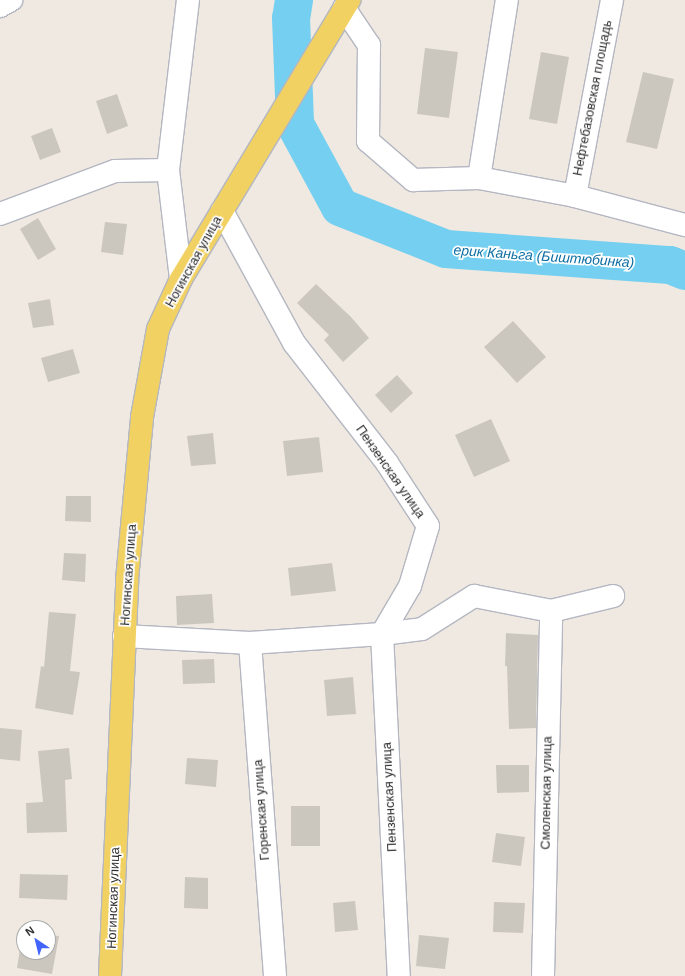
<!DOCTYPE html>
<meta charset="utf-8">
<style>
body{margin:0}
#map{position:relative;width:685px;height:976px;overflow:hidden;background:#efe9e1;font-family:Helvetica,sans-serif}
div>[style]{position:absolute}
.river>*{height:38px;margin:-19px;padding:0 19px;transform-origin:19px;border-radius:19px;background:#75cff0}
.building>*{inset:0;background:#cbc7bf}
.roads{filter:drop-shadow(1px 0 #b4b7c1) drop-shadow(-1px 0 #b4b7c1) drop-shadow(0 1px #b4b7c1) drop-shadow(0 -1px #b4b7c1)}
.minor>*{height:22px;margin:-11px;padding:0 11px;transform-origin:11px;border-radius:11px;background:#fff}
.major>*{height:22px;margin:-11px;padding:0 11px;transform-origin:11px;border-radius:11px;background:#f2d163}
span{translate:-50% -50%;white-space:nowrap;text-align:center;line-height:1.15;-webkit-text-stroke:3.5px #fff;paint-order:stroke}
.street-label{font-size:13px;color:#2e2e2e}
.water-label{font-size:14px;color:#0d6fa3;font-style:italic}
.north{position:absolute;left:16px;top:920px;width:40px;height:40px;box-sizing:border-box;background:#fff;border:1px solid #ababab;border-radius:50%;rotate:325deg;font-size:11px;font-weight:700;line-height:16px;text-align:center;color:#2e2e2e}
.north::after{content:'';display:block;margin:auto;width:14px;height:18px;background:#4264fb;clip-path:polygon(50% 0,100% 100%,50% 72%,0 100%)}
</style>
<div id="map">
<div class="river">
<i style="left:294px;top:0;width:18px;rotate:99deg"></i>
<i style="left:291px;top:18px;width:106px;rotate:87.8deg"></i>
<i style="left:295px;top:124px;width:94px;rotate:61.5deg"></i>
<i style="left:340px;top:207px;width:114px;rotate:21.6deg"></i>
<i style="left:446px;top:249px;width:225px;rotate:4.1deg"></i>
<i style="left:670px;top:265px;width:16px;rotate:22deg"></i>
</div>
<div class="building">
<i style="clip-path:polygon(425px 48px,458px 52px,449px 118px,417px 114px)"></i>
<i style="clip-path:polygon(541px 52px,569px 57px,557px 124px,529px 119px)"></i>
<i style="clip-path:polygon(643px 72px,674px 79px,657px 149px,626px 142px)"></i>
<i style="clip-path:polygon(117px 94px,128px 126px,107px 134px,96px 101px)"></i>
<i style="clip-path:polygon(52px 128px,61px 152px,40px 160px,31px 136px)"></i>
<i style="clip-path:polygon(38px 218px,56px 249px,38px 260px,20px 229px)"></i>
<i style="clip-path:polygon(105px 222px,127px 224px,123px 255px,101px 252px)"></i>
<i style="clip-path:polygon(316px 284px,351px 317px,369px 338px,343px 362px,324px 340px,329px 335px,297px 303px)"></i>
<i style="clip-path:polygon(50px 299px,54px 325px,33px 328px,28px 303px)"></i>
<i style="clip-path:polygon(513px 321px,546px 357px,517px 383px,484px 347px)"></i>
<i style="clip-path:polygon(73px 349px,80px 373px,48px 382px,41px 358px)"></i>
<i style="clip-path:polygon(397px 375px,413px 393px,391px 413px,375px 395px)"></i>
<i style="clip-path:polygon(491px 419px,510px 461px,474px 477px,455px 435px)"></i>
<i style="clip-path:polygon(213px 433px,216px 464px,191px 466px,187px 436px)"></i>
<i style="clip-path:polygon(319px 437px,323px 472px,287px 476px,283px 441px)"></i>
<i style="clip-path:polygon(66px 496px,91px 496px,91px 522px,65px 521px)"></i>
<i style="clip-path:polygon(64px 553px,86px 554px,85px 582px,62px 580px)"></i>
<i style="clip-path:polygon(332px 563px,336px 591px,291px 596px,288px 568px)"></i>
<i style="clip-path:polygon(212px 594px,214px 623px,177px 625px,176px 596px)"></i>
<i style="clip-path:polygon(49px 612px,76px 614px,70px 671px,80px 672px,73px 715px,35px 708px,41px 666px,44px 667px)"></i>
<i style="clip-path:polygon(506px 633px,538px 635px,536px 728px,509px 729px,507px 666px,505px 666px)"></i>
<i style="clip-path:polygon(214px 659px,215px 683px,183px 684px,182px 660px)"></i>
<i style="clip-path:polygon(353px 677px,356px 714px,327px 716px,324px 680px)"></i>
<i style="clip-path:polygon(0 728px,22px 730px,20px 761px,0 759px)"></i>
<i style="clip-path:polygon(69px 748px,72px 779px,65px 780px,67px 832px,27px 833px,26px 803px,43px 802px,38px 751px)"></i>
<i style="clip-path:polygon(187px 758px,218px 760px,216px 787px,185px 784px)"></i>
<i style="clip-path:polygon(496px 765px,529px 765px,529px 792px,497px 793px)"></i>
<i style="clip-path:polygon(291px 806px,320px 806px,320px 846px,291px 846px)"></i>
<i style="clip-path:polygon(496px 833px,525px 837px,521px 866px,492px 862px)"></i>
<i style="clip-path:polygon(20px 874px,68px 875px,67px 900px,19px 898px)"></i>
<i style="clip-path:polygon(185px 877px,208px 878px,208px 909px,184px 908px)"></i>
<i style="clip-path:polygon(355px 901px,358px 930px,335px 932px,333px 903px)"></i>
<i style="clip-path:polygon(494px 902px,525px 903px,523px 933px,493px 932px)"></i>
<i style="clip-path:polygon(23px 930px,24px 952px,48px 952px,48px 935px,59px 936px,52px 974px,17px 968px)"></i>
<i style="clip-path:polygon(419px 935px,449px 938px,445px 969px,416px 966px)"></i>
</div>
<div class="roads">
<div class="minor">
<i style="left:0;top:6px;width:13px;rotate:-29deg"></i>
<i style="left:344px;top:8px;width:45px;rotate:56deg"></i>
<i style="left:369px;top:45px;width:96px;rotate:90.6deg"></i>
<i style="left:368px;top:141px;width:60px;rotate:40.9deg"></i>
<i style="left:413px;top:180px;width:66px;rotate:-1.7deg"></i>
<i style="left:479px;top:178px;width:98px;rotate:10.6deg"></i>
<i style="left:575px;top:196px;width:114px;rotate:14.8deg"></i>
<i style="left:479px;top:178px;width:180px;rotate:-81.1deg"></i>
<i style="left:575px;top:196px;width:199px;rotate:-79.3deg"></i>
<i style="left:222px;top:211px;width:150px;rotate:61.4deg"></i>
<i style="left:294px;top:343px;width:152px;rotate:52.2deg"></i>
<i style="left:387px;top:463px;width:75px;rotate:56.9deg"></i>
<i style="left:428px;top:526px;width:63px;rotate:106.7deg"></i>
<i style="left:410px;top:586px;width:56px;rotate:120.3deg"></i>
<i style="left:382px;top:634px;width:342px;rotate:87.2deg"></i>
<i style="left:0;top:214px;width:123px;rotate:-20.5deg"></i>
<i style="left:115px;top:171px;width:53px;rotate:-1.1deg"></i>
<i style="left:181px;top:279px;width:110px;rotate:-96.8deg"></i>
<i style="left:168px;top:170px;width:171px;rotate:-83.3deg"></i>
<i style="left:124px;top:636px;width:126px;rotate:3.2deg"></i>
<i style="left:250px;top:643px;width:132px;rotate:-3.9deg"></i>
<i style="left:382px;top:634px;width:40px;rotate:-7.1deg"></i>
<i style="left:422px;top:629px;width:62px;rotate:-32.4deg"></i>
<i style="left:474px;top:596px;width:78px;rotate:11deg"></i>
<i style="left:551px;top:611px;width:64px;rotate:-13.6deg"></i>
<i style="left:250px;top:643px;width:334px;rotate:85.7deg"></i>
<i style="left:543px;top:976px;width:365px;rotate:-88.7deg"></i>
</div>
<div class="major">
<i style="left:110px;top:976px;width:396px;rotate:-87.5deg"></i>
<i style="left:127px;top:580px;width:164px;rotate:-84.7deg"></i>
<i style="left:142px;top:417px;width:89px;rotate:-79.7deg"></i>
<i style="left:158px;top:329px;width:55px;rotate:-65.3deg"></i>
<i style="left:181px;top:279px;width:326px;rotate:-58.9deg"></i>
</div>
</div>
<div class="street-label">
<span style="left:593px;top:98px;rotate:-79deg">Нефтебазовская площадь</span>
<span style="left:194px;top:262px;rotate:-61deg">Ногинская улица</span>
<span style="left:390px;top:472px;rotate:55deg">Пензенская улица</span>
<span style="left:129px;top:575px;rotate:-86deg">Ногинская улица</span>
<span style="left:547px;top:793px;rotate:-89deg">Смоленская улица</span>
<span style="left:390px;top:797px;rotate:-93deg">Пензенская улица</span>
<span style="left:262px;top:810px;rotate:-94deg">Горенская улица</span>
<span style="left:114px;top:898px;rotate:-88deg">Ногинская улица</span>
</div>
<div class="water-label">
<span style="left:544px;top:256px;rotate:4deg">ерик Каньга (Биштюбинка)</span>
</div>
<div class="north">N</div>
</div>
